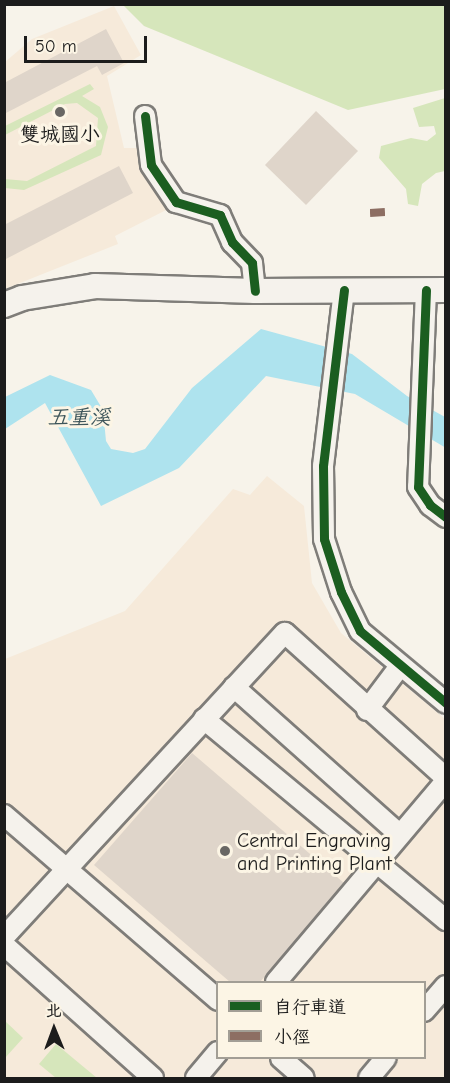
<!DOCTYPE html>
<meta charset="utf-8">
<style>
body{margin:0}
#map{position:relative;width:450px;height:1083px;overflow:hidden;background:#f7f3ea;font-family:"Comic Neue","LXGW WenKai TC",sans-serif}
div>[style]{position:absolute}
.built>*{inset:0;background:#f6eada}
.green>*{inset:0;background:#d6e6bb}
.water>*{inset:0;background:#aee3ee}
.building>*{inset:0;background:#dfd5ca}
.roads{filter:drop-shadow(2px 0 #7f7d79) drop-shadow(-2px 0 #7f7d79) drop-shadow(0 2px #7f7d79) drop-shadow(0 -2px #7f7d79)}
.minor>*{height:20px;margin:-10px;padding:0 10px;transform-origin:10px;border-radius:10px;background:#f5f2ec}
.major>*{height:24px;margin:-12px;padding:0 12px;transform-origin:12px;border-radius:12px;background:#f5f2ec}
.quiet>*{height:8px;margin-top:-4px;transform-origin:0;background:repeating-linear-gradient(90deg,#8d6e63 0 15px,transparent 0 23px)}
.cycleway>*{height:9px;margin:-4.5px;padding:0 4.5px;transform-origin:4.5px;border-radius:4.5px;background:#1b5e20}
.dots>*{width:16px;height:16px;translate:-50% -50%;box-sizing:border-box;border:3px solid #fcf5e5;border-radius:50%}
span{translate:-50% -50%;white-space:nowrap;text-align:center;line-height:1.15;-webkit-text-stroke:6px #fcf5e5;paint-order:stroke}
.poi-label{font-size:20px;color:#1c1c1c}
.left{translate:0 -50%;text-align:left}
.water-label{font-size:21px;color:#3e565b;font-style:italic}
.frame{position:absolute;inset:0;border:6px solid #1c1c1c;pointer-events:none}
.legend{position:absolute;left:216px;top:981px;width:210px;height:78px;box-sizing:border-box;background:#fcf5e5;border:2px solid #a29e95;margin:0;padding:8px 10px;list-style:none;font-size:18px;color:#1c1c1c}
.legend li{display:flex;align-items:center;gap:12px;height:30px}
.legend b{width:30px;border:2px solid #a29e95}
.north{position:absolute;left:24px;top:999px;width:60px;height:60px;-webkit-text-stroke:4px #fcf5e5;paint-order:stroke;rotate:359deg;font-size:16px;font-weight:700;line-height:24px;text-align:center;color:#1c1c1c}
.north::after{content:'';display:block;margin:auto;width:21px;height:27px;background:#1c1c1c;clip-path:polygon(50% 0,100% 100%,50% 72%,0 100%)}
.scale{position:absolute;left:24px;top:36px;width:123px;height:27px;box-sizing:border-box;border:3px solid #1c1c1c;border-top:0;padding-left:8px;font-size:18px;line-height:21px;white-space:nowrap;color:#1c1c1c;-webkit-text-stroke:4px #fcf5e5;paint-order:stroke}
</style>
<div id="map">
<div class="built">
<i style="clip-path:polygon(114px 6px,141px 55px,107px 76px,124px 148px,143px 148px,174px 206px,115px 236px,118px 244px,5px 289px,5px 62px,32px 39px)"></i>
<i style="clip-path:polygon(evenodd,267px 476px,304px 506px,312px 583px,341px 633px,445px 719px,445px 1078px,5px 1078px,5px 659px,125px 611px,233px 489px,250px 495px,267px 476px,218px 982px,424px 982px,424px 1058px,218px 1058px,218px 982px)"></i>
</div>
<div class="green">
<i style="clip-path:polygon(123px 5px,445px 5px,445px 89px,348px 110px,144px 26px)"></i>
<i style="clip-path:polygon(90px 84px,94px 89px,82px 96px,100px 107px,108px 127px,101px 155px,24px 190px,5px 188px,5px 179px,27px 181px,96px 146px,98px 118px,77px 103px,65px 104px,5px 135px,5px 126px)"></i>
<i style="clip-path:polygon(445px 98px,445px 171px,436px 173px,422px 184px,418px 206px,408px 204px,406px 189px,379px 158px,381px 146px,411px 138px,427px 141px,436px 134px,434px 126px,419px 127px,413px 108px)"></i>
<i style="clip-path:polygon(5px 1021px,23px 1038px,5px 1058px,4px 1058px)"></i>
<i style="clip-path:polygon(56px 1044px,97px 1078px,56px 1078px,39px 1064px)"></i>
</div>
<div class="water">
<i style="clip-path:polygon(261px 329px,352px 354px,407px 396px,445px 417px,446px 448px,355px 394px,266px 376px,179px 468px,101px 506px,45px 403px,5px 429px,5px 397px,50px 375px,91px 390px,103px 410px,106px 441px,111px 449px,133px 453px,145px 449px,192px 388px)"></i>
</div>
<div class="building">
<i style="clip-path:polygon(106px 29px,124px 63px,102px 75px,97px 66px,4px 114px,4px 83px)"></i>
<i style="clip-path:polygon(316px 111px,358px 151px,306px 205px,265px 165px)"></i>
<i style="clip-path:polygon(119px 166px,133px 193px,4px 260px,4px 225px)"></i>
<i style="clip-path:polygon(192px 753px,344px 883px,260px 982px,230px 982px,94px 865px)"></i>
</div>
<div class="roads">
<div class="minor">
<i style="left:145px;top:116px;width:49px;rotate:83deg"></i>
<i style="left:151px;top:165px;width:45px;rotate:56deg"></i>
<i style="left:176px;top:202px;width:46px;rotate:16.5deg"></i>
<i style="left:220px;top:215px;width:30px;rotate:66deg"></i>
<i style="left:232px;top:242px;width:29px;rotate:46deg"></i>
<i style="left:252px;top:263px;width:28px;rotate:84deg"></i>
<i style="left:344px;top:290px;width:177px;rotate:96.8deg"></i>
<i style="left:323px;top:466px;width:73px;rotate:89.2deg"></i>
<i style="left:324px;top:539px;width:56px;rotate:72.2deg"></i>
<i style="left:341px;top:592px;width:43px;rotate:64deg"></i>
<i style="left:360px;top:631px;width:112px;rotate:39.9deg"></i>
<i style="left:426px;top:290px;width:197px;rotate:92.3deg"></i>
<i style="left:418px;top:487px;width:22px;rotate:56deg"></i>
<i style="left:430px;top:505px;width:20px;rotate:37deg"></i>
<i style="left:234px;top:687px;width:221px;rotate:41.7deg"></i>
<i style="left:367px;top:710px;width:55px;rotate:-53.1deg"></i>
<i style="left:204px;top:719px;width:315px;rotate:39.7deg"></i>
<i style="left:4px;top:815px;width:283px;rotate:40.8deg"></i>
<i style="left:4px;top:937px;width:414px;rotate:-47.3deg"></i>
<i style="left:285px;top:633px;width:217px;rotate:42deg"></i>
<i style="left:4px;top:945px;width:200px;rotate:41.8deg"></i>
<i style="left:276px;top:982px;width:263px;rotate:-49.8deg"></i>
<i style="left:424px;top:1011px;width:33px;rotate:-49deg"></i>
<i style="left:281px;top:1058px;width:30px;rotate:41deg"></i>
<i style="left:196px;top:1078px;width:34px;rotate:-50deg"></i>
<i style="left:369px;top:1078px;width:26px;rotate:-50deg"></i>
</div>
<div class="major">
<i style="left:4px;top:305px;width:19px;rotate:-21deg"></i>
<i style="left:22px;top:298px;width:74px;rotate:-9.3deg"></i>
<i style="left:95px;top:286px;width:160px;rotate:1.8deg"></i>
<i style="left:255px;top:291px;width:191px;rotate:-0.3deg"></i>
</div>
</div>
<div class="quiet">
<i style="left:370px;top:213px;width:15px;rotate:-4deg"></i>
</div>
<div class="cycleway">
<i style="left:145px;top:116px;width:49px;rotate:83deg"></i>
<i style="left:151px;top:165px;width:45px;rotate:56deg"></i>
<i style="left:176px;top:202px;width:46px;rotate:16.5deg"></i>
<i style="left:220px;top:215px;width:30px;rotate:66deg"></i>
<i style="left:232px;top:242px;width:29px;rotate:46deg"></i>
<i style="left:252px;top:263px;width:28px;rotate:84deg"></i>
<i style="left:344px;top:290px;width:177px;rotate:96.8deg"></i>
<i style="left:323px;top:466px;width:73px;rotate:89.2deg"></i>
<i style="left:324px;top:539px;width:56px;rotate:72.2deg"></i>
<i style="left:341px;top:592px;width:43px;rotate:64deg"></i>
<i style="left:360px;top:631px;width:112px;rotate:39.9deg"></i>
<i style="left:426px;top:290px;width:197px;rotate:92.3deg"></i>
<i style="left:418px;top:487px;width:22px;rotate:56deg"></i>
<i style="left:430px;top:505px;width:20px;rotate:37deg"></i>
</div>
<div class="dots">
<i style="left:60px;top:112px;background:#696764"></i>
<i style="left:225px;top:851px;background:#696764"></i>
</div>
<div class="poi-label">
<span style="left:60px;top:134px">雙城國小</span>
<span class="left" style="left:237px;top:852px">Central Engraving<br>and Printing Plant</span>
</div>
<div class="water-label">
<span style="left:79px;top:417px">五重溪</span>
</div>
<div class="frame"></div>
<ul class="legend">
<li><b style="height:8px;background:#1b5e20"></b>自行車道</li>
<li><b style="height:8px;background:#8d6e63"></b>小徑</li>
</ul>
<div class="north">北</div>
<div class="scale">50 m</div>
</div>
